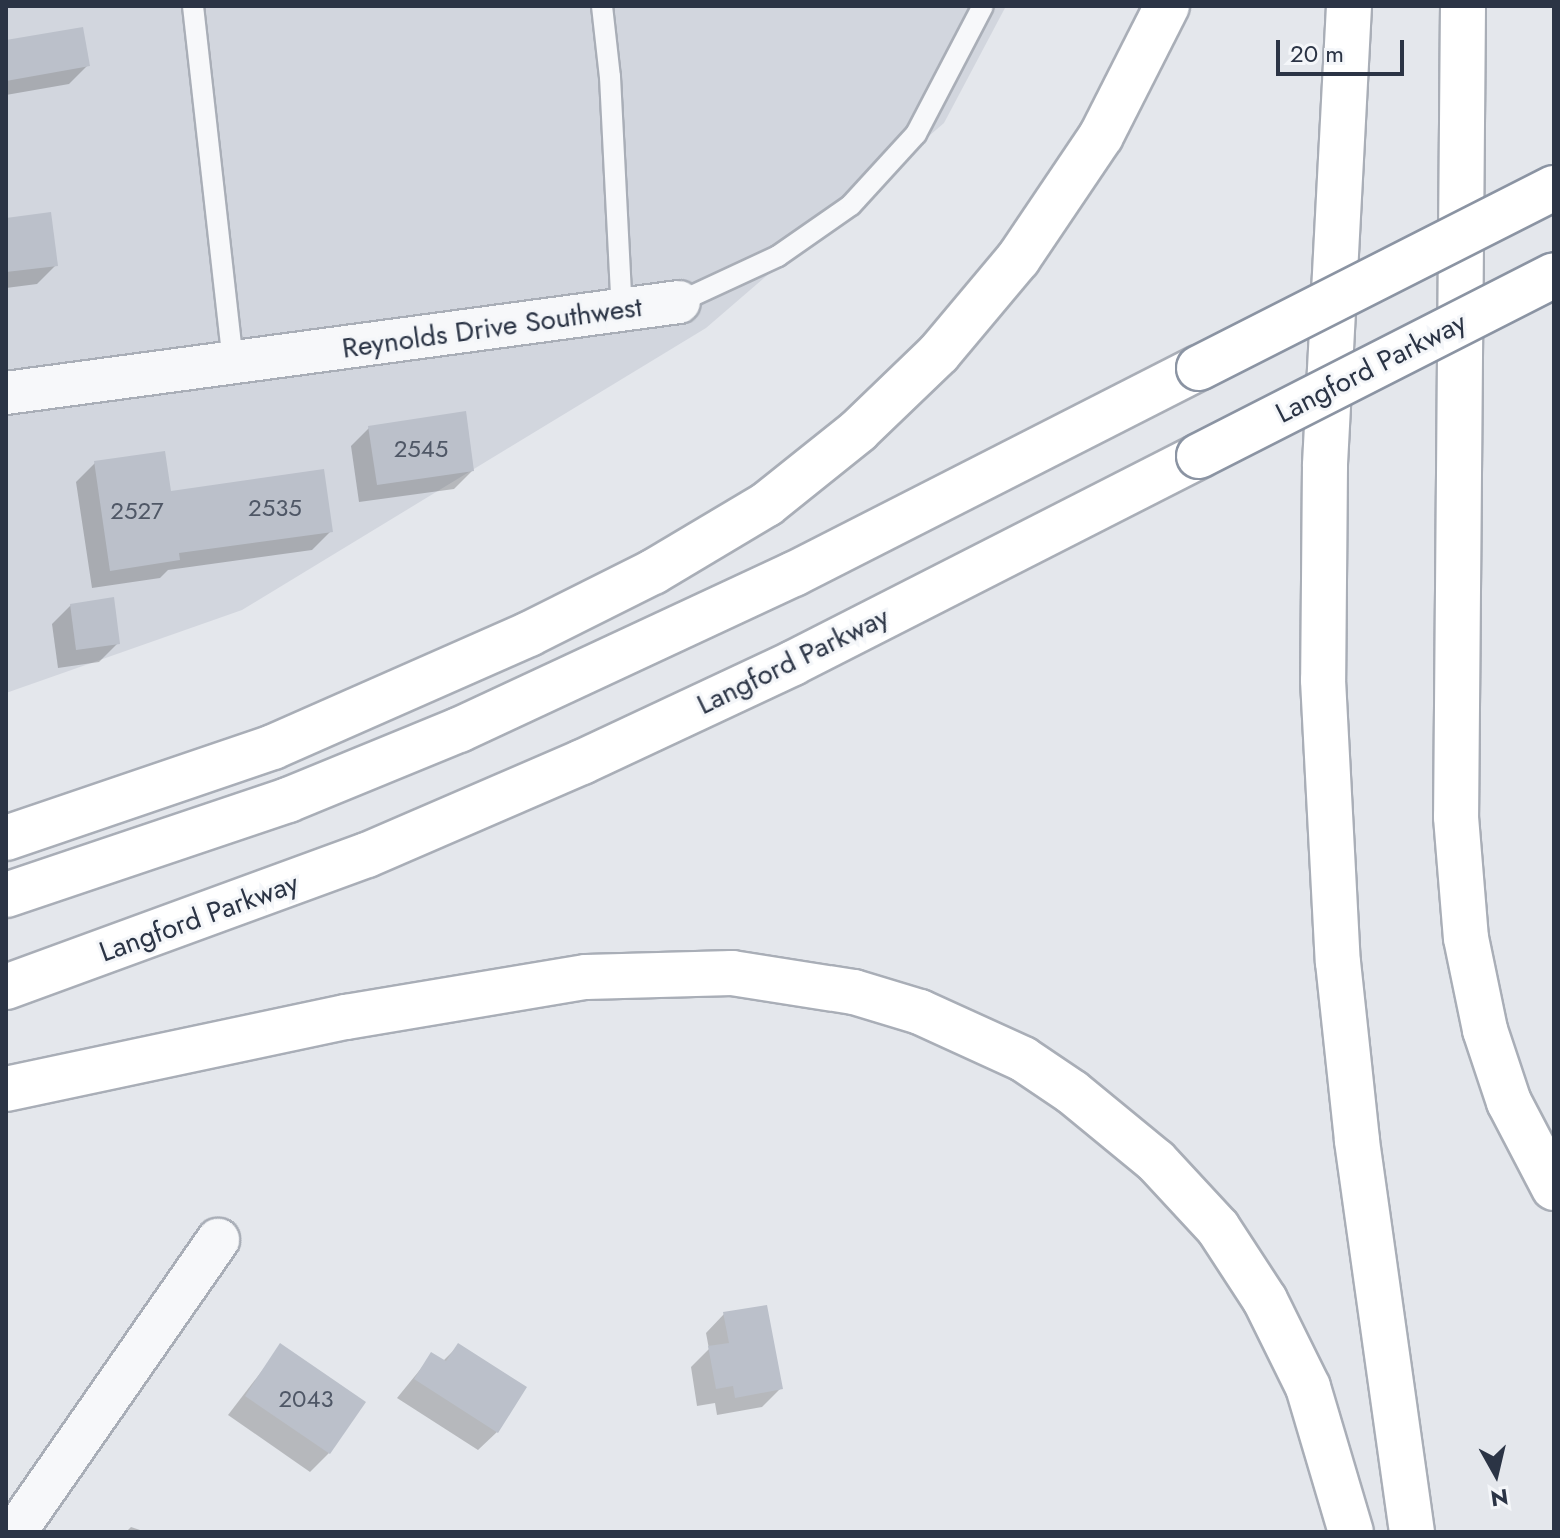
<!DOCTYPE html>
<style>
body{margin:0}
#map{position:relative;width:1560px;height:1538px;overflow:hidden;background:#e4e7ec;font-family:Jost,sans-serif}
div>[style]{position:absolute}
.built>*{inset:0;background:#d2d6de}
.shadow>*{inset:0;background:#0003}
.building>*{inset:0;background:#bbc0ca}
.roads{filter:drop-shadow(2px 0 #a9aeb7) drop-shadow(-2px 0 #a9aeb7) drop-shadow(0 2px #a9aeb7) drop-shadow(0 -2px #a9aeb7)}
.service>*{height:20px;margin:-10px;padding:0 10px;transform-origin:10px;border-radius:10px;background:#f7f8fa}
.minor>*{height:42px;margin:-21px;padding:0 21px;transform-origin:21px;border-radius:21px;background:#f7f8fa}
.motorway>*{height:44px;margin:-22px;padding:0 22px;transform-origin:22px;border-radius:22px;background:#fff}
.bridges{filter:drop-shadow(2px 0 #8b94a3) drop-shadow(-2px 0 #8b94a3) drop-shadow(0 2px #8b94a3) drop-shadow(0 -2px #8b94a3)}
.motorway-bridge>*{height:44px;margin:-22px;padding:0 22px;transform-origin:22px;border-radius:22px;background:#fff}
span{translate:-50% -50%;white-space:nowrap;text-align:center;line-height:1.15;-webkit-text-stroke:6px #f4f6f9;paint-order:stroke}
.number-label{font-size:24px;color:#4f5766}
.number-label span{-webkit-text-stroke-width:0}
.street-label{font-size:28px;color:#2b3445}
.frame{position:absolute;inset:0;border:8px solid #2b3445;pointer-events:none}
.north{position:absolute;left:1456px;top:1434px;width:80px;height:80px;-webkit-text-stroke:6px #f4f6f9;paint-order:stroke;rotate:172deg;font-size:22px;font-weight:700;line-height:32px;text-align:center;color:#2b3445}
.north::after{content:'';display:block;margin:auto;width:28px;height:36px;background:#2b3445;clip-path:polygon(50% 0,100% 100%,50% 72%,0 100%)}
.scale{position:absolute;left:1276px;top:40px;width:128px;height:36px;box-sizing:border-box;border:4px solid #2b3445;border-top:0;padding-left:10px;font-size:24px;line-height:28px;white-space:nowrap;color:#2b3445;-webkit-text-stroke:6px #f4f6f9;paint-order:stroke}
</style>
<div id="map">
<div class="built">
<i style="clip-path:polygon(6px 6px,1006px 6px,944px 123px,706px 328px,242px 610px,6px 693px)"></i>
</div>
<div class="shadow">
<i style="clip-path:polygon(6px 42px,87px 66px,69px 84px,6px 95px)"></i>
<i style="clip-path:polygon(6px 220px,56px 265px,37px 284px,6px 288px)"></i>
<i style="clip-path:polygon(369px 428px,472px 471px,454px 489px,359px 502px,351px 446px)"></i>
<i style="clip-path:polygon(95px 463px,169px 493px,331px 531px,312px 550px,168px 570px,160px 578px,92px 588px,76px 482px)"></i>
<i style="clip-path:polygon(71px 605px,117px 644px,99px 662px,58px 668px,52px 624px)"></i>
<i style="clip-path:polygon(724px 1314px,781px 1388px,762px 1407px,717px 1415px,715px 1403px,697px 1406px,691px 1367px,709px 1349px,706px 1333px)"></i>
<i style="clip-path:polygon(281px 1346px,329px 1453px,310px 1472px,228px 1415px)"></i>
<i style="clip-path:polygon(458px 1346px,497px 1432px,478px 1450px,397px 1398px,432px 1355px,443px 1361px)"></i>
<i style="clip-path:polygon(131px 1527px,146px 1532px,126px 1532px)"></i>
</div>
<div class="building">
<i style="clip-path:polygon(83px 27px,90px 66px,6px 81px,6px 40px)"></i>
<i style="clip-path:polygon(51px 212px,58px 266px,6px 272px,6px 218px)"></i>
<i style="clip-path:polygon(466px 411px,474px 471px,377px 485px,368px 426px)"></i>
<i style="clip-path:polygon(165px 451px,171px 491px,324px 469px,333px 532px,179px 553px,180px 560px,110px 571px,94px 461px)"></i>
<i style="clip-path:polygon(114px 597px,120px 644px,76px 650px,70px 604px)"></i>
<i style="clip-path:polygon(767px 1305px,783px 1389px,735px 1398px,733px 1386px,716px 1389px,708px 1346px,729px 1343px,723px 1312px)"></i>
<i style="clip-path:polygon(280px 1343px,366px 1402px,330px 1454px,245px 1396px)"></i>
<i style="clip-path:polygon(458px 1343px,527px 1387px,498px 1433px,414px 1379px,431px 1352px,446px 1361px)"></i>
</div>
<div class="roads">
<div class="service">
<i style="left:193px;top:6px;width:358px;rotate:83.6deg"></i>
<i style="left:602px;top:6px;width:71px;rotate:83.6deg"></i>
<i style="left:610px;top:77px;width:236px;rotate:87.1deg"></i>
<i style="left:679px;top:302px;width:109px;rotate:-24.9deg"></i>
<i style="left:778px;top:256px;width:89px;rotate:-34.9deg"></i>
<i style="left:851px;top:205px;width:96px;rotate:-47.5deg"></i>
<i style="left:916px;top:134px;width:144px;rotate:-62.4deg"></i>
</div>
<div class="minor">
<i style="left:6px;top:393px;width:679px;rotate:-7.7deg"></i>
<i style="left:15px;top:1532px;width:356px;rotate:-55.2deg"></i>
</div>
<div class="motorway">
<i style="left:1349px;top:6px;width:461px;rotate:93deg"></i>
<i style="left:1325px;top:466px;width:214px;rotate:90.5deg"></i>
<i style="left:1323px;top:680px;width:282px;rotate:87deg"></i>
<i style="left:1338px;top:962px;width:180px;rotate:83.9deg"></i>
<i style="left:1357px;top:1141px;width:395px;rotate:82deg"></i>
<i style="left:1463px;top:6px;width:811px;rotate:90.49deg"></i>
<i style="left:1456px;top:817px;width:121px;rotate:85.3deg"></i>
<i style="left:1466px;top:938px;width:94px;rotate:78.3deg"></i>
<i style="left:1485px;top:1030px;width:76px;rotate:71.6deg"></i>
<i style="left:1509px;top:1102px;width:97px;rotate:62.4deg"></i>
<i style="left:6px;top:838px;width:282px;rotate:-18.8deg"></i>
<i style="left:273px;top:747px;width:280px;rotate:-23.8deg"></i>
<i style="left:529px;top:634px;width:139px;rotate:-26.6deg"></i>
<i style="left:653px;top:572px;width:133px;rotate:-30.8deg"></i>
<i style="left:767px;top:504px;width:117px;rotate:-38.7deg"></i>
<i style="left:858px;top:431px;width:112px;rotate:-43.9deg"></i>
<i style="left:939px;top:353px;width:123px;rotate:-50deg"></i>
<i style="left:1018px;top:259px;width:148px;rotate:-56deg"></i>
<i style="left:1101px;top:136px;width:146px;rotate:-63.1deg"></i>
<i style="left:6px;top:895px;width:298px;rotate:-18.6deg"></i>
<i style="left:288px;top:800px;width:185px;rotate:-22.3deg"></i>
<i style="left:459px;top:730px;width:370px;rotate:-25deg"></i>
<i style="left:794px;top:574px;width:454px;rotate:-27deg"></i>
<i style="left:6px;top:987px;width:384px;rotate:-20.1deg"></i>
<i style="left:367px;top:855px;width:234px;rotate:-23.4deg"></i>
<i style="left:582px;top:762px;width:233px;rotate:-25.1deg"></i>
<i style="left:793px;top:663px;width:456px;rotate:-27deg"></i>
<i style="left:6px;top:1089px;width:348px;rotate:-12deg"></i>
<i style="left:346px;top:1017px;width:243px;rotate:-9.5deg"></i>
<i style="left:586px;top:977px;width:146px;rotate:-1.6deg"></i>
<i style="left:732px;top:973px;width:123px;rotate:8.9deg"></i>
<i style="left:854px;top:992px;width:69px;rotate:16.9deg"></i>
<i style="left:920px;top:1012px;width:113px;rotate:24.5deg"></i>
<i style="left:1023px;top:1059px;width:59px;rotate:34deg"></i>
<i style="left:1072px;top:1092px;width:109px;rotate:39.4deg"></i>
<i style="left:1156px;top:1161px;width:91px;rotate:47.2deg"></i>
<i style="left:1218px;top:1228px;width:86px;rotate:56.9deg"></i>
<i style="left:1265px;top:1300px;width:97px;rotate:63.7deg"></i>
<i style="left:1308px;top:1387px;width:151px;rotate:73.5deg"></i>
</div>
</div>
<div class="bridges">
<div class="motorway-bridge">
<i style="left:1199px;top:368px;width:398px;rotate:-26.9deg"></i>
<i style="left:1199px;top:456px;width:398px;rotate:-27deg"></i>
</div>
</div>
<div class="number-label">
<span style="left:421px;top:449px">2545</span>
<span style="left:275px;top:508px">2535</span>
<span style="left:137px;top:511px">2527</span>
<span style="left:306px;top:1399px">2043</span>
</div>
<div class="street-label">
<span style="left:492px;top:328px;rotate:-8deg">Reynolds Drive Southwest</span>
<span style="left:1371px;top:368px;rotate:-27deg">Langford Parkway</span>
<span style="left:793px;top:661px;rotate:-26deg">Langford Parkway</span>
<span style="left:199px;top:918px;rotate:-20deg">Langford Parkway</span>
</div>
<div class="frame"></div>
<div class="north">N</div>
<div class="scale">20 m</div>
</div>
